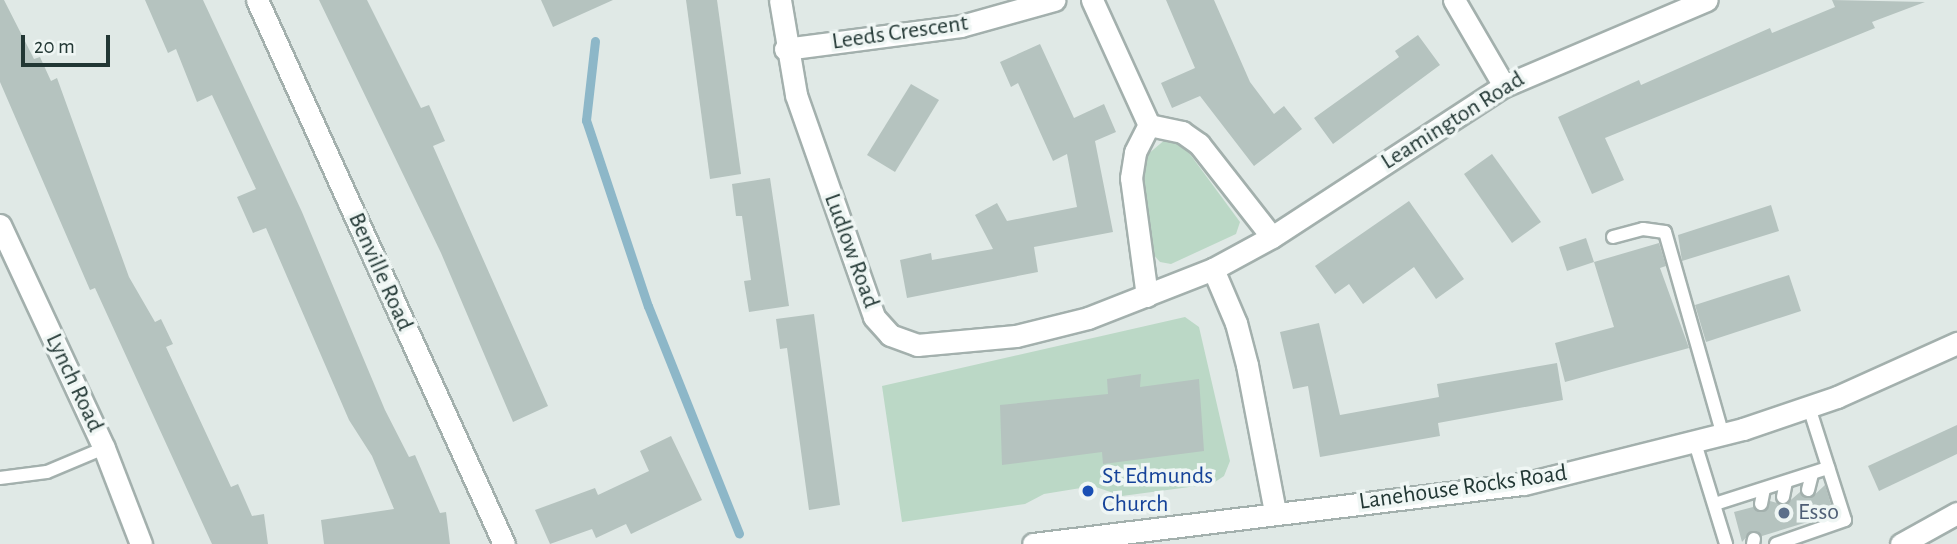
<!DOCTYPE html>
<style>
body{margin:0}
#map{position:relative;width:1957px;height:544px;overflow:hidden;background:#e0e9e6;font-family:"Alegreya Sans",sans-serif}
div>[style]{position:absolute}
.green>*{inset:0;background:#bbd8c6}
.stream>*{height:9px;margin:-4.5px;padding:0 4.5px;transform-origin:4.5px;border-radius:4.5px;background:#8db7c8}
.building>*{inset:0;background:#b5c3bf}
.roads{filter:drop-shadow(2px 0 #a3b0ad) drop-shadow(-2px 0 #a3b0ad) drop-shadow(0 2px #a3b0ad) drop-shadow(0 -2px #a3b0ad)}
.service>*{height:12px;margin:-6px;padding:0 6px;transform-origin:6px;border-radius:6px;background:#fff}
.minor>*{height:21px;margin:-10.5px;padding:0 10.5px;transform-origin:10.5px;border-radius:10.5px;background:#fff}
.secondary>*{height:21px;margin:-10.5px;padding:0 10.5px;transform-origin:10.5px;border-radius:10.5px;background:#fff}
.dots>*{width:19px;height:19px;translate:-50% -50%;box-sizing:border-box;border:4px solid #eff6f4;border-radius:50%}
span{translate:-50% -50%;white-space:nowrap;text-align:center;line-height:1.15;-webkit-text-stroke:7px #eff6f4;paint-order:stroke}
.street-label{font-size:24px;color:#223734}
.transit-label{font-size:24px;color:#164399}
.left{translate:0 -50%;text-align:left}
.service-label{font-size:24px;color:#4e5e75}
.scale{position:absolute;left:21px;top:35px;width:89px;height:32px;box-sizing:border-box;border:4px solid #223734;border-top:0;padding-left:9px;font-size:21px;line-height:24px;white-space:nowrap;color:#223734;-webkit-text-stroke:5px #eff6f4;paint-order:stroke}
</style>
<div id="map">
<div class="green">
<i style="clip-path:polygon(1167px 138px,1181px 142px,1240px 222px,1236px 234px,1171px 264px,1160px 262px,1150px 251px,1142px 189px,1147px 155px)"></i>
<i style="clip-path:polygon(1185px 317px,1199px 327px,1230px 461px,1224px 476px,1212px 484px,1122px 496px,1093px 486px,1044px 494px,1025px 504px,902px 522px,882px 386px)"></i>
</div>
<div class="stream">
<i style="left:595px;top:41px;width:80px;rotate:96.5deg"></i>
<i style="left:586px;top:120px;width:196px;rotate:71.6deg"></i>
<i style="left:648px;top:306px;width:245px;rotate:68.2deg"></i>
</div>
<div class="building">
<i style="clip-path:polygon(0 0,4px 0,34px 59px,40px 57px,51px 81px,57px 78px,129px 277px,155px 322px,161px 319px,173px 344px,166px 347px,231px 487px,238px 484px,252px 516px,264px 514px,268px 544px,212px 544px,95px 288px,90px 290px,0 82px)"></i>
<i style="clip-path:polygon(145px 0,203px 0,302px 212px,385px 410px,409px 457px,415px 455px,440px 513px,446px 512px,450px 544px,324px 544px,321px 520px,394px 509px,372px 456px,349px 420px,266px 228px,253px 233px,237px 197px,256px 189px,212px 95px,197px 102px,176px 49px,168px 53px)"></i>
<i style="clip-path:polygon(319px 0,367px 0,421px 108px,429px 105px,445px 141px,433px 146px,548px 406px,513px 422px,441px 253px)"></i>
<i style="clip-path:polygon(541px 0,613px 0,553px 27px)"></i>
<i style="clip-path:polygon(686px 0,717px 0,741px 174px,710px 179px)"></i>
<i style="clip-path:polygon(1166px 0,1214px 0,1250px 82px,1274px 114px,1284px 106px,1302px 129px,1254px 166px,1200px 96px,1172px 108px,1161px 83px,1195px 68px)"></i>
<i style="clip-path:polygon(1832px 0,1925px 2px,1872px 22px,1875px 28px,1605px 138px,1624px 180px,1592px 194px,1558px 117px,1639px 80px,1641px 85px,1770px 28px,1772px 33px,1835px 7px)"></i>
<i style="clip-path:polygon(1418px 35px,1440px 65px,1333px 144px,1314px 118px,1399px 57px,1395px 51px)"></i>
<i style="clip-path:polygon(1040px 44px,1074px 118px,1104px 104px,1116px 132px,1095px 141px,1113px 232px,1034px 247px,1038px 272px,907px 298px,900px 260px,931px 253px,932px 260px,993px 249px,975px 215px,997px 203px,1007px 221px,1077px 207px,1067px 154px,1053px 161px,1018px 83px,1011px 87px,1000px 62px)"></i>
<i style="clip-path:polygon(911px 84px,939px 100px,895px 172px,867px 155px)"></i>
<i style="clip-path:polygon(1492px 154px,1541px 222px,1512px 243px,1464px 174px)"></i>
<i style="clip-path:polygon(770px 178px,789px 306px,749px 312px,744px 281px,751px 280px,742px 216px,736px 216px,732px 184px)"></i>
<i style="clip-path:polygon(1409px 201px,1464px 279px,1436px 299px,1414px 267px,1363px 304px,1349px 284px,1335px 294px,1315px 266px)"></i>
<i style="clip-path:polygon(1771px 205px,1779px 231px,1682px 261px,1678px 235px)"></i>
<i style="clip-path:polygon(1586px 238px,1594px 262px,1567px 271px,1559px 247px)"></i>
<i style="clip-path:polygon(1659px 243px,1666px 266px,1660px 268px,1689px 348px,1565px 382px,1555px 343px,1614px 327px,1594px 262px)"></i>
<i style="clip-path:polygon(1789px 275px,1801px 311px,1706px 342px,1695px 305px)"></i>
<i style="clip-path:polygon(814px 314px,840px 505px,809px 510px,787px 348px,780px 349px,776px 319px)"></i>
<i style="clip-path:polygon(1319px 323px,1340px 415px,1439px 397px,1437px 384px,1557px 363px,1563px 400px,1438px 423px,1440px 436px,1320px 457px,1308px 386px,1293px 389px,1280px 332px)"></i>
<i style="clip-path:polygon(1141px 374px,1140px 387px,1199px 379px,1204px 451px,1103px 464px,1102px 452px,1002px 465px,1000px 405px,1108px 394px,1107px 379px)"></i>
<i style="clip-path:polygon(1957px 425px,1957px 454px,1879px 491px,1868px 466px)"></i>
<i style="clip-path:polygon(671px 436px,702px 500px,631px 534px,626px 524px,596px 538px,592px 529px,550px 544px,535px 510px,595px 488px,598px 495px,649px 471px,640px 451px)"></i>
<i style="clip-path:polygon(1825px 485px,1834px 514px,1762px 536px,1752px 531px,1742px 542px,1734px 512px,1753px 507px,1763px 512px,1770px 501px,1785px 505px,1800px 492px,1811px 498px)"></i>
</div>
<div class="roads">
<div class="service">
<i style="left:1613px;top:237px;width:31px;rotate:-15deg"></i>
<i style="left:1643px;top:229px;width:22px;rotate:8deg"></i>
<i style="left:1665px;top:232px;width:211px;rotate:74.1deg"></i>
<i style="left:1695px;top:443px;width:106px;rotate:72.9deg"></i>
<i style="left:0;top:478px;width:47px;rotate:-7.3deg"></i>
<i style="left:47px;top:472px;width:62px;rotate:-22.8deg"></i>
<i style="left:1808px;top:490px;width:16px;rotate:-76deg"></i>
<i style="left:1783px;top:497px;width:15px;rotate:-79deg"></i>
<i style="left:1715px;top:504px;width:119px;rotate:-17.7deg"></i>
<i style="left:1761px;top:504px;width:15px;rotate:-79deg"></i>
<i style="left:1753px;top:544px;width:5px;rotate:-79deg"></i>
<i style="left:1776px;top:544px;width:73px;rotate:-19.2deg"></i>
<i style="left:1845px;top:520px;width:119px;rotate:-107.7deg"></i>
</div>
<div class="minor">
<i style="left:780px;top:0;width:96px;rotate:80.4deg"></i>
<i style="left:796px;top:95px;width:235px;rotate:70.6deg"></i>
<i style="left:874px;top:317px;width:24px;rotate:48deg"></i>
<i style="left:890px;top:335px;width:29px;rotate:20deg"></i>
<i style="left:917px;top:345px;width:99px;rotate:-5.2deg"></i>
<i style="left:1016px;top:336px;width:74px;rotate:-14deg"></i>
<i style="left:1088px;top:318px;width:134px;rotate:-21.4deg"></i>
<i style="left:1213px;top:269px;width:67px;rotate:-28.5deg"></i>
<i style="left:1272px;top:237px;width:277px;rotate:-33.1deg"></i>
<i style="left:1504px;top:86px;width:220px;rotate:-23deg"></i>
<i style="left:1092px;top:0;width:137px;rotate:65.5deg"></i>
<i style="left:1149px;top:125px;width:34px;rotate:12deg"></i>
<i style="left:1182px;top:132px;width:21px;rotate:35deg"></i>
<i style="left:1199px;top:144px;width:118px;rotate:51.9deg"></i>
<i style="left:1454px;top:0;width:99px;rotate:59.8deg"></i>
<i style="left:785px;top:49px;width:177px;rotate:-7.4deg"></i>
<i style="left:961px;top:26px;width:97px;rotate:-15.6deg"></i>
<i style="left:0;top:225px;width:246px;rotate:65deg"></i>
<i style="left:104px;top:448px;width:103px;rotate:68.9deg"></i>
<i style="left:1213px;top:269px;width:59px;rotate:66.9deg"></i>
<i style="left:1236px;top:323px;width:43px;rotate:75.3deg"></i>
<i style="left:1247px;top:365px;width:150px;rotate:79.2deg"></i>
<i style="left:1147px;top:296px;width:119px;rotate:-97.7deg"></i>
<i style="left:1131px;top:178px;width:26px;rotate:-81deg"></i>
<i style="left:1135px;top:152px;width:30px;rotate:-63deg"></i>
<i style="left:1901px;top:544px;width:64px;rotate:-29deg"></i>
</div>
<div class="secondary">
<i style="left:257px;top:0;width:597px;rotate:65.58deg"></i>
<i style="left:1033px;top:544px;width:495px;rotate:-7deg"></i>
<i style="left:1524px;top:484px;width:226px;rotate:-14.1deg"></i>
<i style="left:1743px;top:429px;width:99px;rotate:-18.8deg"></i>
<i style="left:1837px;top:397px;width:132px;rotate:-24.2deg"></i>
</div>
</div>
<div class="dots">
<i style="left:1088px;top:491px;background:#1a4fb4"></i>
<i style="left:1784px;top:513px;background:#5c6f8a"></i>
</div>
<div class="street-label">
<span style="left:900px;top:33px;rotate:-8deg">Leeds Crescent</span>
<span style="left:1453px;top:121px;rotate:-32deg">Leamington Road</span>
<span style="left:851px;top:251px;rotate:70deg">Ludlow Road</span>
<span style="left:380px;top:272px;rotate:66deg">Benville Road</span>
<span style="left:74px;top:383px;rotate:65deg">Lynch Road</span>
<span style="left:1463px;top:488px;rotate:-8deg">Lanehouse Rocks Road</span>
</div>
<div class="transit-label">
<span class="left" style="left:1102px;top:491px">St Edmunds<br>Church</span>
</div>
<div class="service-label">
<span class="left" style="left:1798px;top:513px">Esso</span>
</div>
<div class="scale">20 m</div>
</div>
